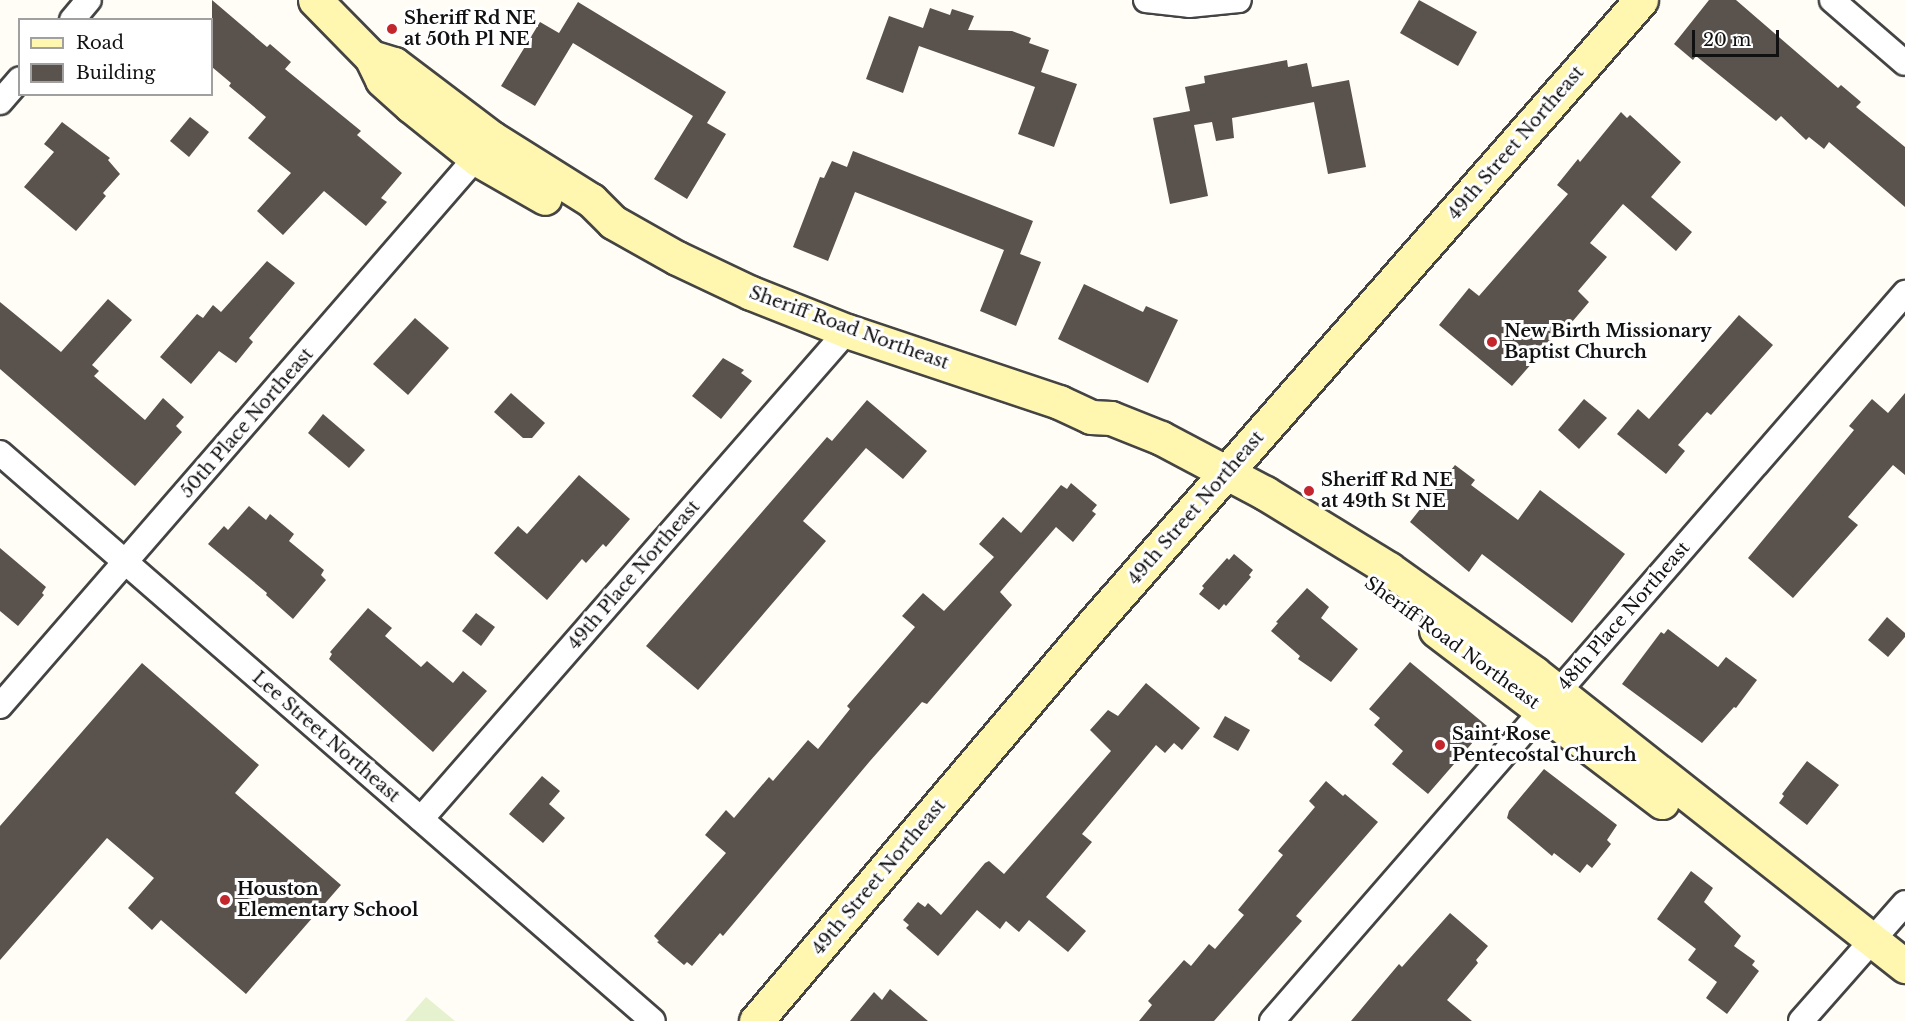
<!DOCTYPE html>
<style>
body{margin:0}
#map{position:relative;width:1905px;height:1021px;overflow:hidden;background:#fffdf5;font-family:"Libre Baskerville",serif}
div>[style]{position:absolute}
.pitch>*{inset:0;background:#e6f2cf}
.building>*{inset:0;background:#5a524d}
.roads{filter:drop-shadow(2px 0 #444) drop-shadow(-2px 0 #444) drop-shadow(0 2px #444) drop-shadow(0 -2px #444)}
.street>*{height:24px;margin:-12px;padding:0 12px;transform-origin:12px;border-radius:12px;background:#fff}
.secondary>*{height:33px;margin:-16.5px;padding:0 16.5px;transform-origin:16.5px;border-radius:16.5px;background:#fff6b0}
.dots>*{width:16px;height:16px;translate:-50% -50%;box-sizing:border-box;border:3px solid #fff;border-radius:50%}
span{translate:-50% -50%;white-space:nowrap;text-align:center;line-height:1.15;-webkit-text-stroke:6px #fff;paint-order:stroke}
.poi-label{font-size:18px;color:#111;font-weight:700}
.left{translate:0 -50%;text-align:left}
.street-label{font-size:18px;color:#111}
.legend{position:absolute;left:18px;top:18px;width:195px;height:78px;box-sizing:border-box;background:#fff;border:2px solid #a0a0a0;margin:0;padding:8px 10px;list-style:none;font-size:18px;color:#111}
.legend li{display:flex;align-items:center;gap:12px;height:30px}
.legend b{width:30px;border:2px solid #a0a0a0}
.scale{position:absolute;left:1692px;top:30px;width:87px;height:27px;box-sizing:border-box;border:3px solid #111;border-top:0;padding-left:8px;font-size:18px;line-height:21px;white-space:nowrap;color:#111;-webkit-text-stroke:4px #fff;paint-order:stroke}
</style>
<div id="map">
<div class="pitch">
<i style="clip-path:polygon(426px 997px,455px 1021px,405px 1021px)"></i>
</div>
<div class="building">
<i style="clip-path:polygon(212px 0,267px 47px,270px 44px,291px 62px,285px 69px,361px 131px,357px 135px,402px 173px,381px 198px,387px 202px,366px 226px,324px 191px,283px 235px,257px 211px,291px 173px,248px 138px,266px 117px,229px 86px,231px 83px,212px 67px)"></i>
<i style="clip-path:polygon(1419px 0,1477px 32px,1458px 66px,1400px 33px)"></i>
<i style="clip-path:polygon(1709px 0,1736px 0,1838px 88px,1841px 85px,1861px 102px,1856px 107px,1905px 147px,1905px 207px,1829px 142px,1824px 149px,1809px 137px,1806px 140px,1781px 116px,1776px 121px,1696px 56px,1693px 60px,1674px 44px)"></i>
<i style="clip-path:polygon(578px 2px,726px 92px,707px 123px,726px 134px,687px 199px,654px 179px,693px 116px,573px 43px,535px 106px,501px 86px,540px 22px,559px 33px)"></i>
<i style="clip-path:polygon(930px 8px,950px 15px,952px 9px,974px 16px,968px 30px,1012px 31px,1031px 38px,1029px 43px,1049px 50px,1041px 72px,1077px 84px,1054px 147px,1018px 134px,1035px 87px,919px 46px,903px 93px,866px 79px,889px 16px,923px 28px)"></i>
<i style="clip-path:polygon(1287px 60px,1288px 67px,1307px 63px,1312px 87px,1349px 80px,1366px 167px,1328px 174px,1314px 102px,1232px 118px,1234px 138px,1216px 141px,1212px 122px,1194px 125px,1208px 196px,1170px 204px,1153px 118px,1190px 111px,1185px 87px,1205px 83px,1204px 76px)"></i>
<i style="clip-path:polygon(1621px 112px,1627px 118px,1630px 115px,1681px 162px,1651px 197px,1692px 232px,1676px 251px,1623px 204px,1590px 243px,1607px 257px,1578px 291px,1589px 302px,1572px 322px,1570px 320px,1512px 386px,1439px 325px,1469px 288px,1479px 296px,1568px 194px,1557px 185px,1578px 159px,1580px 162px)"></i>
<i style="clip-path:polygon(190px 117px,209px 132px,189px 157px,170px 141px)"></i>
<i style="clip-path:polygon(62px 122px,110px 158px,108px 160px,120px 174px,103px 193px,106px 196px,76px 231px,24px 187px,54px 152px,44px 144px)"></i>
<i style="clip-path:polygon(853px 151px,1033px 221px,1020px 254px,1041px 262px,1016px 326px,980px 311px,1004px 250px,855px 192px,828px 261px,793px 247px,820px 177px,824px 178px,832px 161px,847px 167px)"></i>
<i style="clip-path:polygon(267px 261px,295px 283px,249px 338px,253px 342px,236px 363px,219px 351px,191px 384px,160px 357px,197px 314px,203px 318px,213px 305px,221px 312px)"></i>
<i style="clip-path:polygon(1084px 284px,1143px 312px,1146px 306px,1178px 320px,1148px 383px,1058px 339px)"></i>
<i style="clip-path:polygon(108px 299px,132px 320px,92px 365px,99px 371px,94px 376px,145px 420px,163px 398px,184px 417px,176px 426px,182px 432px,135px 486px,0 369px,0 302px,61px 352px)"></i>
<i style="clip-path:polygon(1739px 315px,1773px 345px,1711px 415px,1707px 412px,1678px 445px,1685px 451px,1666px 474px,1617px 434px,1638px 409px,1649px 419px)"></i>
<i style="clip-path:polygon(415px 318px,449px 348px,408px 395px,373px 364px)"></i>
<i style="clip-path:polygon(723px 358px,744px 370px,741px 373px,752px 381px,721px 419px,692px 396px)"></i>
<i style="clip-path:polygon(511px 393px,545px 423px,532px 438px,523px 438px,494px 412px)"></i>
<i style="clip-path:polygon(1905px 393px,1905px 475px,1893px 465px,1848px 517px,1858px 525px,1793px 598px,1748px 558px,1854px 430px,1849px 426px,1872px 399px,1888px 413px)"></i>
<i style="clip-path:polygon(1584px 399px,1607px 418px,1579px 449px,1558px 430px)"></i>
<i style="clip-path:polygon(867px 400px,927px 451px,903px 479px,866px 448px,803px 521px,826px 541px,698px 690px,646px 646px,827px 437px,832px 441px)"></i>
<i style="clip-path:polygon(323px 414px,365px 450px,349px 468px,308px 433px)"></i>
<i style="clip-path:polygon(1455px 465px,1475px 480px,1471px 485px,1518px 520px,1540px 490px,1625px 554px,1572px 623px,1482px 554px,1469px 572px,1410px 522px)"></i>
<i style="clip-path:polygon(579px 475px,630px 519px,606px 547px,603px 544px,586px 563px,582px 559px,547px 600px,494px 553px,518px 526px,527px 534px)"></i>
<i style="clip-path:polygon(1071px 483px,1097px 505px,1092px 511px,1096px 514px,1073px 542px,1056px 527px,1000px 592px,1012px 605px,927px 704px,922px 702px,870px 761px,723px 936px,720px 933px,692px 966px,687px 962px,684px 965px,657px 942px,659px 941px,654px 936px,726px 853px,705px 835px,726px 810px,734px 818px,769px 777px,773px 781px,808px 740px,818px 749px,850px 709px,847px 706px,915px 627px,902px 616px,923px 593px,944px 611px,994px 557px,979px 544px,1003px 517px,1021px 533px,1061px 485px,1067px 489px)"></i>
<i style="clip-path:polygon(249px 506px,266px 520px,270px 514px,294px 534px,289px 541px,324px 570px,321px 575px,326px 580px,293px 619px,266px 595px,267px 593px,208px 544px,224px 526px,228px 530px)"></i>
<i style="clip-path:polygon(0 548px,46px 587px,42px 593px,44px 595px,18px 626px,0 611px)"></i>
<i style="clip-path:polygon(1234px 554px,1253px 570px,1249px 575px,1251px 577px,1226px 606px,1224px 604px,1219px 610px,1199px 594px,1204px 588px,1202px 586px,1227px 558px,1229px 560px)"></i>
<i style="clip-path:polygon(1307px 588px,1329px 607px,1321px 618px,1358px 649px,1331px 682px,1298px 659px,1300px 656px,1271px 631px,1278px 623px,1276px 622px)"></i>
<i style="clip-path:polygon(368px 608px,392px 628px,385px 636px,421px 667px,427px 661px,453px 683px,463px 671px,487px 691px,433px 752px,329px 659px,332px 654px,330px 652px)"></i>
<i style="clip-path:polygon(476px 613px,495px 627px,481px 646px,462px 631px)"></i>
<i style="clip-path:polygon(1887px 617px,1905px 633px,1905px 637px,1888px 657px,1868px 640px)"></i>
<i style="clip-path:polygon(1668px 629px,1718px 667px,1726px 657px,1757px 680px,1736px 708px,1734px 707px,1702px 743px,1622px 684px,1661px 632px,1664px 634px)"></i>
<i style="clip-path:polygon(1410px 662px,1487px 726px,1428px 794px,1392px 764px,1403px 751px,1374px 725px,1380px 718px,1369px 709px)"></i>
<i style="clip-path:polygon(142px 663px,259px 765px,235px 793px,341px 885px,246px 994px,161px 920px,152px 930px,128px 908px,154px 878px,107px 838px,0 960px,0 826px)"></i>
<i style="clip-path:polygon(1146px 683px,1200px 728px,1182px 750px,1174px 743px,1165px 753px,1156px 745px,1082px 834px,1092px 842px,1046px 897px,1086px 931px,1068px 952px,1029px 920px,1019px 932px,1006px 921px,1000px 929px,977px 910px,938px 956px,906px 928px,909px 925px,903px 920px,918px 902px,925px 907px,928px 903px,941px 915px,985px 863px,989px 861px,1004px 874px,1111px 751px,1090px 730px,1108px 710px,1118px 716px)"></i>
<i style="clip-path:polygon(1225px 716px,1250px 730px,1238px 751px,1213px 737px)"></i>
<i style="clip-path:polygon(1807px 761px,1839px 785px,1807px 825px,1779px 803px,1784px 796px,1782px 794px)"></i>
<i style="clip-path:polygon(1544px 769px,1617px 825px,1607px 840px,1611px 844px,1592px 868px,1587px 864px,1580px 873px,1554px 853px,1552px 856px,1507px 818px,1509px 811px)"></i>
<i style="clip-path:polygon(542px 776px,560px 791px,549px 804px,565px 818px,543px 843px,509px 814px)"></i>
<i style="clip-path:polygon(1326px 781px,1343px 796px,1345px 794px,1378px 822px,1296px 916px,1302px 921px,1214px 1021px,1139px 1021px,1152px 1005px,1148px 1001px,1184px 960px,1191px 966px,1209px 944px,1215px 949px,1244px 915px,1238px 910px,1283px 855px,1278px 851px,1315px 807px,1309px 801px)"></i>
<i style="clip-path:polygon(1691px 871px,1713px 888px,1704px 902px,1741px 936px,1734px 946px,1755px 961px,1752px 965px,1759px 971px,1727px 1014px,1706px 998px,1717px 982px,1688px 960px,1696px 949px,1657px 919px)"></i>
<i style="clip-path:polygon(1450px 913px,1488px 946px,1476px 960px,1478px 963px,1447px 1000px,1472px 1021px,1351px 1021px,1399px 964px,1402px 967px)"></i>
<i style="clip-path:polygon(890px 989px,928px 1021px,850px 1021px,874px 992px,882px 1000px)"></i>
</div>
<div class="roads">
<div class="street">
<i style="left:1146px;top:0;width:43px;rotate:6.6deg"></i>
<i style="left:1189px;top:5px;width:50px;rotate:-5.7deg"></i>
<i style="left:1832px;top:0;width:96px;rotate:40.8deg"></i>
<i style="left:72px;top:20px;width:26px;rotate:-50deg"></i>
<i style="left:0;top:102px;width:30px;rotate:-49deg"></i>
<i style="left:0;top:453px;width:865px;rotate:41.02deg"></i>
<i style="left:0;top:706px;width:743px;rotate:-49.04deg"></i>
<i style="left:421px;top:819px;width:648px;rotate:-48.88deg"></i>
<i style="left:1272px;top:1021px;width:965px;rotate:-48.99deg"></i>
<i style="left:1801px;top:1021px;width:157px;rotate:-48.6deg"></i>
</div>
<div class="secondary">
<i style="left:315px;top:0;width:80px;rotate:45.5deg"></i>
<i style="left:371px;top:57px;width:25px;rotate:64deg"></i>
<i style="left:382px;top:80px;width:39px;rotate:42deg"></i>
<i style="left:411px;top:106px;width:85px;rotate:38.8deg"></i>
<i style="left:477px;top:159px;width:78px;rotate:29.8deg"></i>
<i style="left:371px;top:57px;width:24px;rotate:17deg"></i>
<i style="left:394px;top:64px;width:123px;rotate:37.1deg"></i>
<i style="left:492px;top:138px;width:117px;rotate:32.1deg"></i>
<i style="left:591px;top:200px;width:31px;rotate:45deg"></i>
<i style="left:613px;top:222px;width:73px;rotate:29.4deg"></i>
<i style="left:677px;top:258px;width:82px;rotate:25.3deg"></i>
<i style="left:751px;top:293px;width:103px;rotate:21.6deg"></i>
<i style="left:847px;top:331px;width:224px;rotate:18.5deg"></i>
<i style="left:1059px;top:402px;width:35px;rotate:25deg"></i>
<i style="left:1091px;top:417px;width:20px;rotate:3deg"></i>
<i style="left:1111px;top:418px;width:54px;rotate:21.8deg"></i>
<i style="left:1161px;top:438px;width:118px;rotate:27.9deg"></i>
<i style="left:1265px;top:493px;width:145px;rotate:31.5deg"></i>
<i style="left:1389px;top:569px;width:178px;rotate:35.6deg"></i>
<i style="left:1534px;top:673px;width:473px;rotate:38.3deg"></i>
<i style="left:1436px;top:630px;width:284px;rotate:37.3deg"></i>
<i style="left:756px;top:1021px;width:522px;rotate:-49.66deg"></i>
<i style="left:1094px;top:623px;width:829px;rotate:-48.72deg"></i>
</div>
</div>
<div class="dots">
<i style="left:392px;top:29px;background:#c4262e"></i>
<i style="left:1492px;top:342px;background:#c4262e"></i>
<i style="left:1309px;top:491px;background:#c4262e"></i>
<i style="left:1440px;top:745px;background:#c4262e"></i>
<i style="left:225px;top:900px;background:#c4262e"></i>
</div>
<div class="poi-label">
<span class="left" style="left:404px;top:29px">Sheriff Rd NE<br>at 50th Pl NE</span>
<span class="left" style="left:1504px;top:342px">New Birth Missionary<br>Baptist Church</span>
<span class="left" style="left:1321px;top:491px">Sheriff Rd NE<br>at 49th St NE</span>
<span class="left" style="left:1452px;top:745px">Saint Rose<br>Pentecostal Church</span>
<span class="left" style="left:237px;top:900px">Houston<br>Elementary School</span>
</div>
<div class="street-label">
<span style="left:1516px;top:143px;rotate:-49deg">49th Street Northeast</span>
<span style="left:849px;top:328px;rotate:20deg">Sheriff Road Northeast</span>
<span style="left:247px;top:423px;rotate:-49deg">50th Place Northeast</span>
<span style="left:1196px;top:508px;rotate:-49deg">49th Street Northeast</span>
<span style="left:634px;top:575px;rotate:-49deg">49th Place Northeast</span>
<span style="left:1624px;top:616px;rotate:-49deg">48th Place Northeast</span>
<span style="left:1452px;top:643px;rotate:36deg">Sheriff Road Northeast</span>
<span style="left:326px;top:737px;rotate:41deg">Lee Street Northeast</span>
<span style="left:879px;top:877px;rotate:-50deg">49th Street Northeast</span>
</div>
<ul class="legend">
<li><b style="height:8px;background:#fff6b0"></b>Road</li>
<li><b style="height:16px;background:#5a524d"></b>Building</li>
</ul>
<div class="scale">20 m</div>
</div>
